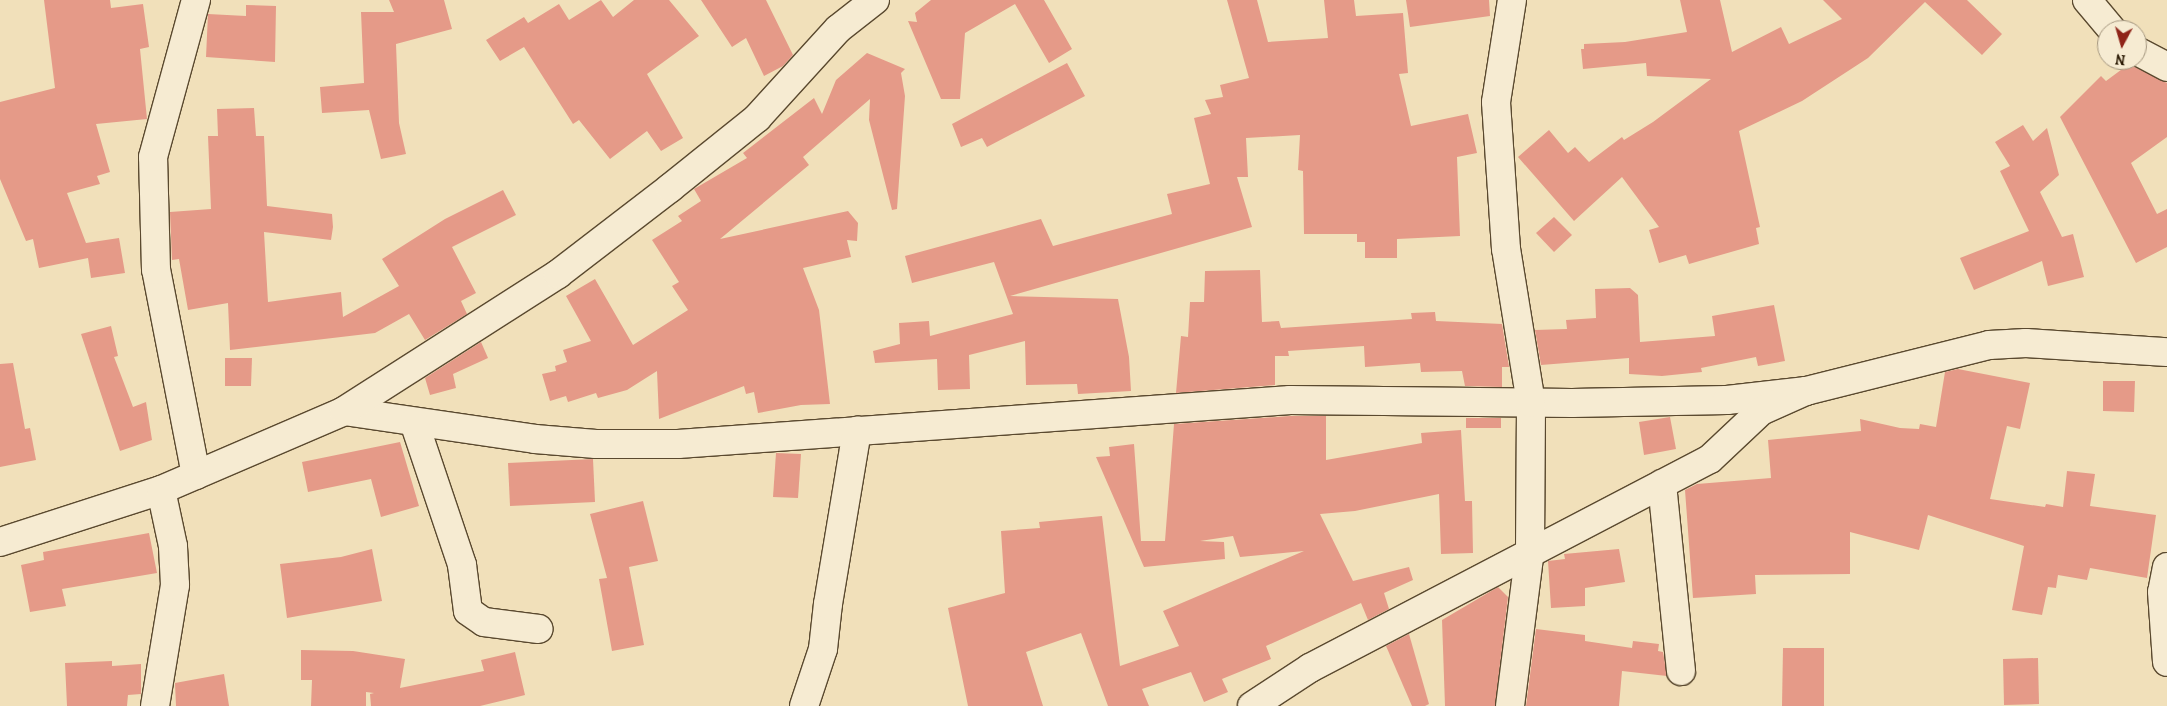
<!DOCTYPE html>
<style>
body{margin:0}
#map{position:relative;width:2167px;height:706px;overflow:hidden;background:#f1e0ba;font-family:Alegreya,serif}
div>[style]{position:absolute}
.building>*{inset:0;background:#e59a88}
.roads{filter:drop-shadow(1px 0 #5a492f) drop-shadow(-1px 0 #5a492f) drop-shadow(0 1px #5a492f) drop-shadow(0 -1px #5a492f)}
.street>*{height:28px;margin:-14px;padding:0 14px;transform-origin:14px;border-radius:14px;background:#f6ebd2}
span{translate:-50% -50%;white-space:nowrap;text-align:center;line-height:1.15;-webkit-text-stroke:4px #f6ebd2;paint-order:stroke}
.north{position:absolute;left:2097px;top:20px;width:50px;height:50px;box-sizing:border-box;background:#f6ebd2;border:1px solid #a4967e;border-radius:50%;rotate:186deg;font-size:14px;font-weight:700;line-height:20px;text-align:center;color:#281701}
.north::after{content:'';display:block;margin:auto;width:18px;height:22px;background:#8f2418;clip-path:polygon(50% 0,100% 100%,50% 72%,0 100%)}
</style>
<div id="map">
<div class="building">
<i style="clip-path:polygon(44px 0,110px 0,111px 8px,143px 4px,149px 47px,140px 49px,147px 119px,96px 124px,110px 172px,97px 176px,100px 184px,67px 193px,86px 243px,119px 238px,125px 273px,91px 278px,88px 258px,39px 268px,33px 239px,26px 241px,0 179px,0 102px,55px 88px)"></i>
<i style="clip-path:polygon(389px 0,444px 0,452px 29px,396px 44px,399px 123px,406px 154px,381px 159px,369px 110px,322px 113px,320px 87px,364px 83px,361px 12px,394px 12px)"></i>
<i style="clip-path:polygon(601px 0,613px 17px,634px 0,669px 0,699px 36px,647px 74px,683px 138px,661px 151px,647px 131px,610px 159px,579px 120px,573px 124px,524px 47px,500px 61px,486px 40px,524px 17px,528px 23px,559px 4px,569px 20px)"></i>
<i style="clip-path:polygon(701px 0,766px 0,793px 55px,783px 66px,764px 76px,746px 38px,732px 47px)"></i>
<i style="clip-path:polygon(931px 0,1044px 0,1072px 49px,1049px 63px,1015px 4px,965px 33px,960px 99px,941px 99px,908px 21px,917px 22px,915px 13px)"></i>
<i style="clip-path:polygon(1227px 0,1257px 0,1268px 42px,1328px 38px,1324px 0,1354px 0,1356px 16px,1403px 13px,1408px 73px,1399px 74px,1411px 126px,1468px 114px,1477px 153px,1457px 157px,1460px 236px,1397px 239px,1397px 258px,1365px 258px,1365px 242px,1357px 242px,1357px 234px,1304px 234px,1303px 171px,1298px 170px,1300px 135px,1246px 138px,1248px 177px,1237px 177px,1252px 227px,1010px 296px,1118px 299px,1129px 357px,1131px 391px,1078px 394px,1077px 384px,1026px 385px,1025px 341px,969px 355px,970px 389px,938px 390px,937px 359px,875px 363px,873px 351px,900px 344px,899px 323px,929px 321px,930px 336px,1013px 314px,994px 262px,912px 283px,905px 256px,1041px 219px,1053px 246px,1172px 214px,1167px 194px,1210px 184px,1194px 118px,1211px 114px,1205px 100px,1223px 97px,1220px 85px,1249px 78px)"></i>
<i style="clip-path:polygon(1406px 0,1489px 0,1490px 16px,1410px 27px)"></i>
<i style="clip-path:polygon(1680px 0,1720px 0,1732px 52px,1781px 27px,1789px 44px,1842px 19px,1823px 0,1967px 0,2002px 34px,1982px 55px,1925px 2px,1868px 58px,1802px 101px,1739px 131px,1760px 227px,1756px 228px,1759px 244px,1689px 264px,1686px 255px,1659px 263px,1649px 230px,1659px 227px,1622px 177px,1574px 221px,1518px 157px,1549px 130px,1568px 153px,1575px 147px,1589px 162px,1622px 137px,1624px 140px,1653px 122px,1711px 79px,1647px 76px,1646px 63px,1583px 69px,1581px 49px,1584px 49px,1584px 44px,1625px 42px,1687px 32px)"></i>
<i style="clip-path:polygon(246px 5px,276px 6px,275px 62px,206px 57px,208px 14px,246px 16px)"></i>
<i style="clip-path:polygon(867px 53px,905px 69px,901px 73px,905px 96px,897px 209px,892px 210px,869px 120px,870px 99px,803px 157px,809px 165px,720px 239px,848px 211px,858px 223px,857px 241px,847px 240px,851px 257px,803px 268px,819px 310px,830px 404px,801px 405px,758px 413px,754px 392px,746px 394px,744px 386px,659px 419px,657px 371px,627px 390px,598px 398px,596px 393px,568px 402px,566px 396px,550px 401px,542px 374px,556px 371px,555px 366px,567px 362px,563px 350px,591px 341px,566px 296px,595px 279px,633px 345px,688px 310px,672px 286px,679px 282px,652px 240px,682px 221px,678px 216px,701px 201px,694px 189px,747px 158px,743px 153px,814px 98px,822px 114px,836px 80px)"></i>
<i style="clip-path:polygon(1067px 63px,1085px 96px,987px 147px,982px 138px,961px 147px,952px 124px)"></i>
<i style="clip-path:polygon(2129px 64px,2167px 83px,2167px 137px,2131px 163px,2157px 214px,2167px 209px,2167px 247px,2136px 263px,2060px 117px,2101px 76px,2106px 81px)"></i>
<i style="clip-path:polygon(254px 108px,256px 136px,264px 136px,267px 206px,332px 214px,333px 227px,331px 240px,264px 232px,268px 302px,341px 292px,343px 317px,399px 286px,382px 259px,445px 219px,503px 190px,516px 215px,452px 247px,476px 293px,461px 301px,467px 314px,425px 340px,409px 314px,375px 333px,230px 350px,228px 303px,188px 310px,179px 259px,172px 260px,170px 212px,211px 209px,208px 136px,218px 136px,217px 109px)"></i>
<i style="clip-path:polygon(2023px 125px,2033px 141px,2047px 128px,2059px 175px,2040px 192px,2062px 237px,2073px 234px,2084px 277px,2048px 286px,2042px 261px,1974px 290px,1960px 258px,2029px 231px,2000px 171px,2010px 166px,1995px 142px)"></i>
<i style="clip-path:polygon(1554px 217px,1572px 235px,1554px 252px,1536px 233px)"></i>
<i style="clip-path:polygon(1260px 270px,1262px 322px,1279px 321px,1281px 328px,1412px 319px,1411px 313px,1435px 312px,1436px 321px,1502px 324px,1509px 367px,1502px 367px,1502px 387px,1465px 386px,1462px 371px,1421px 372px,1420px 363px,1365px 367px,1364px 346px,1288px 351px,1289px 356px,1275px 356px,1275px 385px,1176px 393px,1181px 336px,1188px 337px,1190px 302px,1204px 302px,1205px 271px)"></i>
<i style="clip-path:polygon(1630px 288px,1638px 295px,1640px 342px,1715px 336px,1712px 316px,1774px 305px,1785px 361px,1758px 366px,1756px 357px,1701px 368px,1702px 372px,1662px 376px,1629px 374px,1629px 358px,1541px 365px,1535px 330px,1567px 329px,1566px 320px,1596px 318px,1595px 289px)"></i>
<i style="clip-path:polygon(111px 326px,118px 356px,114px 357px,133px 407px,146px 402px,152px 440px,120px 451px,81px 334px)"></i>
<i style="clip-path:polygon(481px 342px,488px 358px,453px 374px,456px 388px,430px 395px,425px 378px)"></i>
<i style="clip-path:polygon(225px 358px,252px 358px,251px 386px,225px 386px)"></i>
<i style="clip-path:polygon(13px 363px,25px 429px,30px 428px,36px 460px,0 467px,0 364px)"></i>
<i style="clip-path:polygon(1958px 369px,2030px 383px,2020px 429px,2007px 426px,1990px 499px,2045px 507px,2046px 504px,2063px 507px,2067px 471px,2095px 474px,2090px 506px,2156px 515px,2147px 578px,2090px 568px,2087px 580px,2058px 575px,2056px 588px,2048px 587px,2042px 615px,2012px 610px,2024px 546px,1928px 515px,1919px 550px,1850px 532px,1850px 574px,1755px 575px,1756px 594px,1693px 598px,1685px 490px,1697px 484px,1771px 478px,1768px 440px,1861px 431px,1860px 419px,1900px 428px,1919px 429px,1920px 424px,1936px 427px,1945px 372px)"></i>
<i style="clip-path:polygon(2103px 381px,2135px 381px,2134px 412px,2103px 411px)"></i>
<i style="clip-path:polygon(1290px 416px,1326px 416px,1326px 460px,1422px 443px,1421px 433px,1461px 430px,1465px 501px,1472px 501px,1473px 553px,1441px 554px,1439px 494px,1355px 511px,1320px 514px,1353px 581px,1409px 567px,1413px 580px,1384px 593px,1389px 609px,1368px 620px,1361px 603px,1266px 646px,1271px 659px,1222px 679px,1228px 692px,1204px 702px,1191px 672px,1142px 689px,1149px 706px,1108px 706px,1081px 633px,1026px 652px,1043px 706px,968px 706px,948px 608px,1005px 593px,1001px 531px,1040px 528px,1039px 522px,1102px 516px,1120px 666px,1179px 646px,1163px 611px,1304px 551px,1240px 557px,1233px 536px,1200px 541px,1224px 542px,1225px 559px,1144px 567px,1096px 457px,1110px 456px,1109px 447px,1134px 444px,1141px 541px,1165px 541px,1174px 424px)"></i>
<i style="clip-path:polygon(1670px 417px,1676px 449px,1644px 455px,1639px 422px)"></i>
<i style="clip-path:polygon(1466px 418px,1501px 418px,1501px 428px,1466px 428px)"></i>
<i style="clip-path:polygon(400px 442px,419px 506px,381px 517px,371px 479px,308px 492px,302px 462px)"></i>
<i style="clip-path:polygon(776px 453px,801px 454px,798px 498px,773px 497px)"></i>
<i style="clip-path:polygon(593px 459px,595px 502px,510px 506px,508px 463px)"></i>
<i style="clip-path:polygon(643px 501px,658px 561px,629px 567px,644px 645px,612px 651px,599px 579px,607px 578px,590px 514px)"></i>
<i style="clip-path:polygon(149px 533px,157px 573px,62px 589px,66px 606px,30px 612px,21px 565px,44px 560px,43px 552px)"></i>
<i style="clip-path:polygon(372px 549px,382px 601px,287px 618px,280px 564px,341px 557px)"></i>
<i style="clip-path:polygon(1619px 549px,1625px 582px,1585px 588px,1585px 606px,1551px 608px,1548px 561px,1565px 559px,1564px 554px)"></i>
<i style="clip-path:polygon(1498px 587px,1508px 597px,1495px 706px,1445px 706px,1442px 620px)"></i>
<i style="clip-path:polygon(1536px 629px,1585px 635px,1585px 641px,1632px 648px,1633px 641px,1659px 644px,1658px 651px,1663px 652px,1667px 676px,1622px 671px,1619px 706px,1526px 706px)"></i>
<i style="clip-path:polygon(1409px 634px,1429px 704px,1425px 706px,1412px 706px,1386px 646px)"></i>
<i style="clip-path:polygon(1783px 648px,1824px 648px,1824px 706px,1782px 706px)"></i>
<i style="clip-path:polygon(301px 650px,353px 651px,405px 659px,400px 688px,484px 671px,481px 660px,515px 652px,525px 695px,480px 706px,371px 706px,370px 694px,374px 693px,366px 692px,366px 706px,311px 706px,312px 680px,301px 680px)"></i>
<i style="clip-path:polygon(2038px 658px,2039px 704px,2004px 705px,2003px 659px)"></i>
<i style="clip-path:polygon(112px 661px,112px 666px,141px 664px,141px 694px,128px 695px,127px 706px,67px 706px,65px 663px)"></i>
<i style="clip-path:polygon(224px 674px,229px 706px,176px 706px,175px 683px)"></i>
</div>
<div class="roads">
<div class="street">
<i style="left:2087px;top:0;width:39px;rotate:50deg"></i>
<i style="left:2137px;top:51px;width:34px;rotate:28deg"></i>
<i style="left:344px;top:411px;width:193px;rotate:8.3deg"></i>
<i style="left:535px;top:439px;width:61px;rotate:4.7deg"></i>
<i style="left:596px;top:444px;width:82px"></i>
<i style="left:678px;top:444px;width:614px;rotate:-4.11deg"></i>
<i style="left:1290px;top:400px;width:282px;rotate:0.6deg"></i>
<i style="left:1572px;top:403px;width:155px;rotate:-1.1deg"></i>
<i style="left:1727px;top:400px;width:80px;rotate:-6.5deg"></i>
<i style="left:414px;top:422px;width:151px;rotate:71.4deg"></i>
<i style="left:462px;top:565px;width:46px;rotate:82.6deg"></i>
<i style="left:468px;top:611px;width:19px;rotate:35deg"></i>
<i style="left:484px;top:622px;width:55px;rotate:7.3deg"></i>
<i style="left:196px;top:475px;width:209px;rotate:-101deg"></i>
<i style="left:156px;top:270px;width:113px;rotate:-91.5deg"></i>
<i style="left:153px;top:157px;width:163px;rotate:-74.7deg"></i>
<i style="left:1662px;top:484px;width:188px;rotate:84.2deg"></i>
<i style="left:0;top:542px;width:169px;rotate:-17.9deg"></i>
<i style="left:161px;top:490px;width:199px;rotate:-23.3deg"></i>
<i style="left:344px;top:411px;width:254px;rotate:-32.6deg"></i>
<i style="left:558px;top:274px;width:141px;rotate:-37.5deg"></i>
<i style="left:670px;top:188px;width:112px;rotate:-38.8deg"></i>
<i style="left:757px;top:118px;width:120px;rotate:-47.7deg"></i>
<i style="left:838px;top:29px;width:47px;rotate:-38.1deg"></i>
<i style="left:2167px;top:567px;width:25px;rotate:101deg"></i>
<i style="left:2162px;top:592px;width:70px;rotate:85.9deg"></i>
<i style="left:155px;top:706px;width:123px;rotate:-80.6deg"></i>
<i style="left:175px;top:585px;width:39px;rotate:-93deg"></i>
<i style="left:173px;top:546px;width:57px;rotate:-102.1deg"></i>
<i style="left:804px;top:706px;width:60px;rotate:-71.6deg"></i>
<i style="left:823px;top:649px;width:45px;rotate:-83.7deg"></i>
<i style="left:828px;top:604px;width:176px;rotate:-80.5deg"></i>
<i style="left:1252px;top:706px;width:69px;rotate:-33.2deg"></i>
<i style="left:1310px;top:668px;width:451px;rotate:-27.6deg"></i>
<i style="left:1710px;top:459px;width:70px;rotate:-43.3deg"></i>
<i style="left:1761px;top:411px;width:49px;rotate:-24deg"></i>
<i style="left:1806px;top:391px;width:189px;rotate:-14.1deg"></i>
<i style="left:1989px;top:345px;width:37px;rotate:-3deg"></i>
<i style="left:2026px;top:343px;width:141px;rotate:3.7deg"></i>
<i style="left:1510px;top:706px;width:157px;rotate:-82.7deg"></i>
<i style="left:1530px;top:550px;width:147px;rotate:-89.6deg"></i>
<i style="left:1531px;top:403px;width:156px;rotate:-99.2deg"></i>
<i style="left:1506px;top:249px;width:147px;rotate:-93.9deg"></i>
<i style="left:1496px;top:102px;width:103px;rotate:-81.1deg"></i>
</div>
</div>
<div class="north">N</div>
</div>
